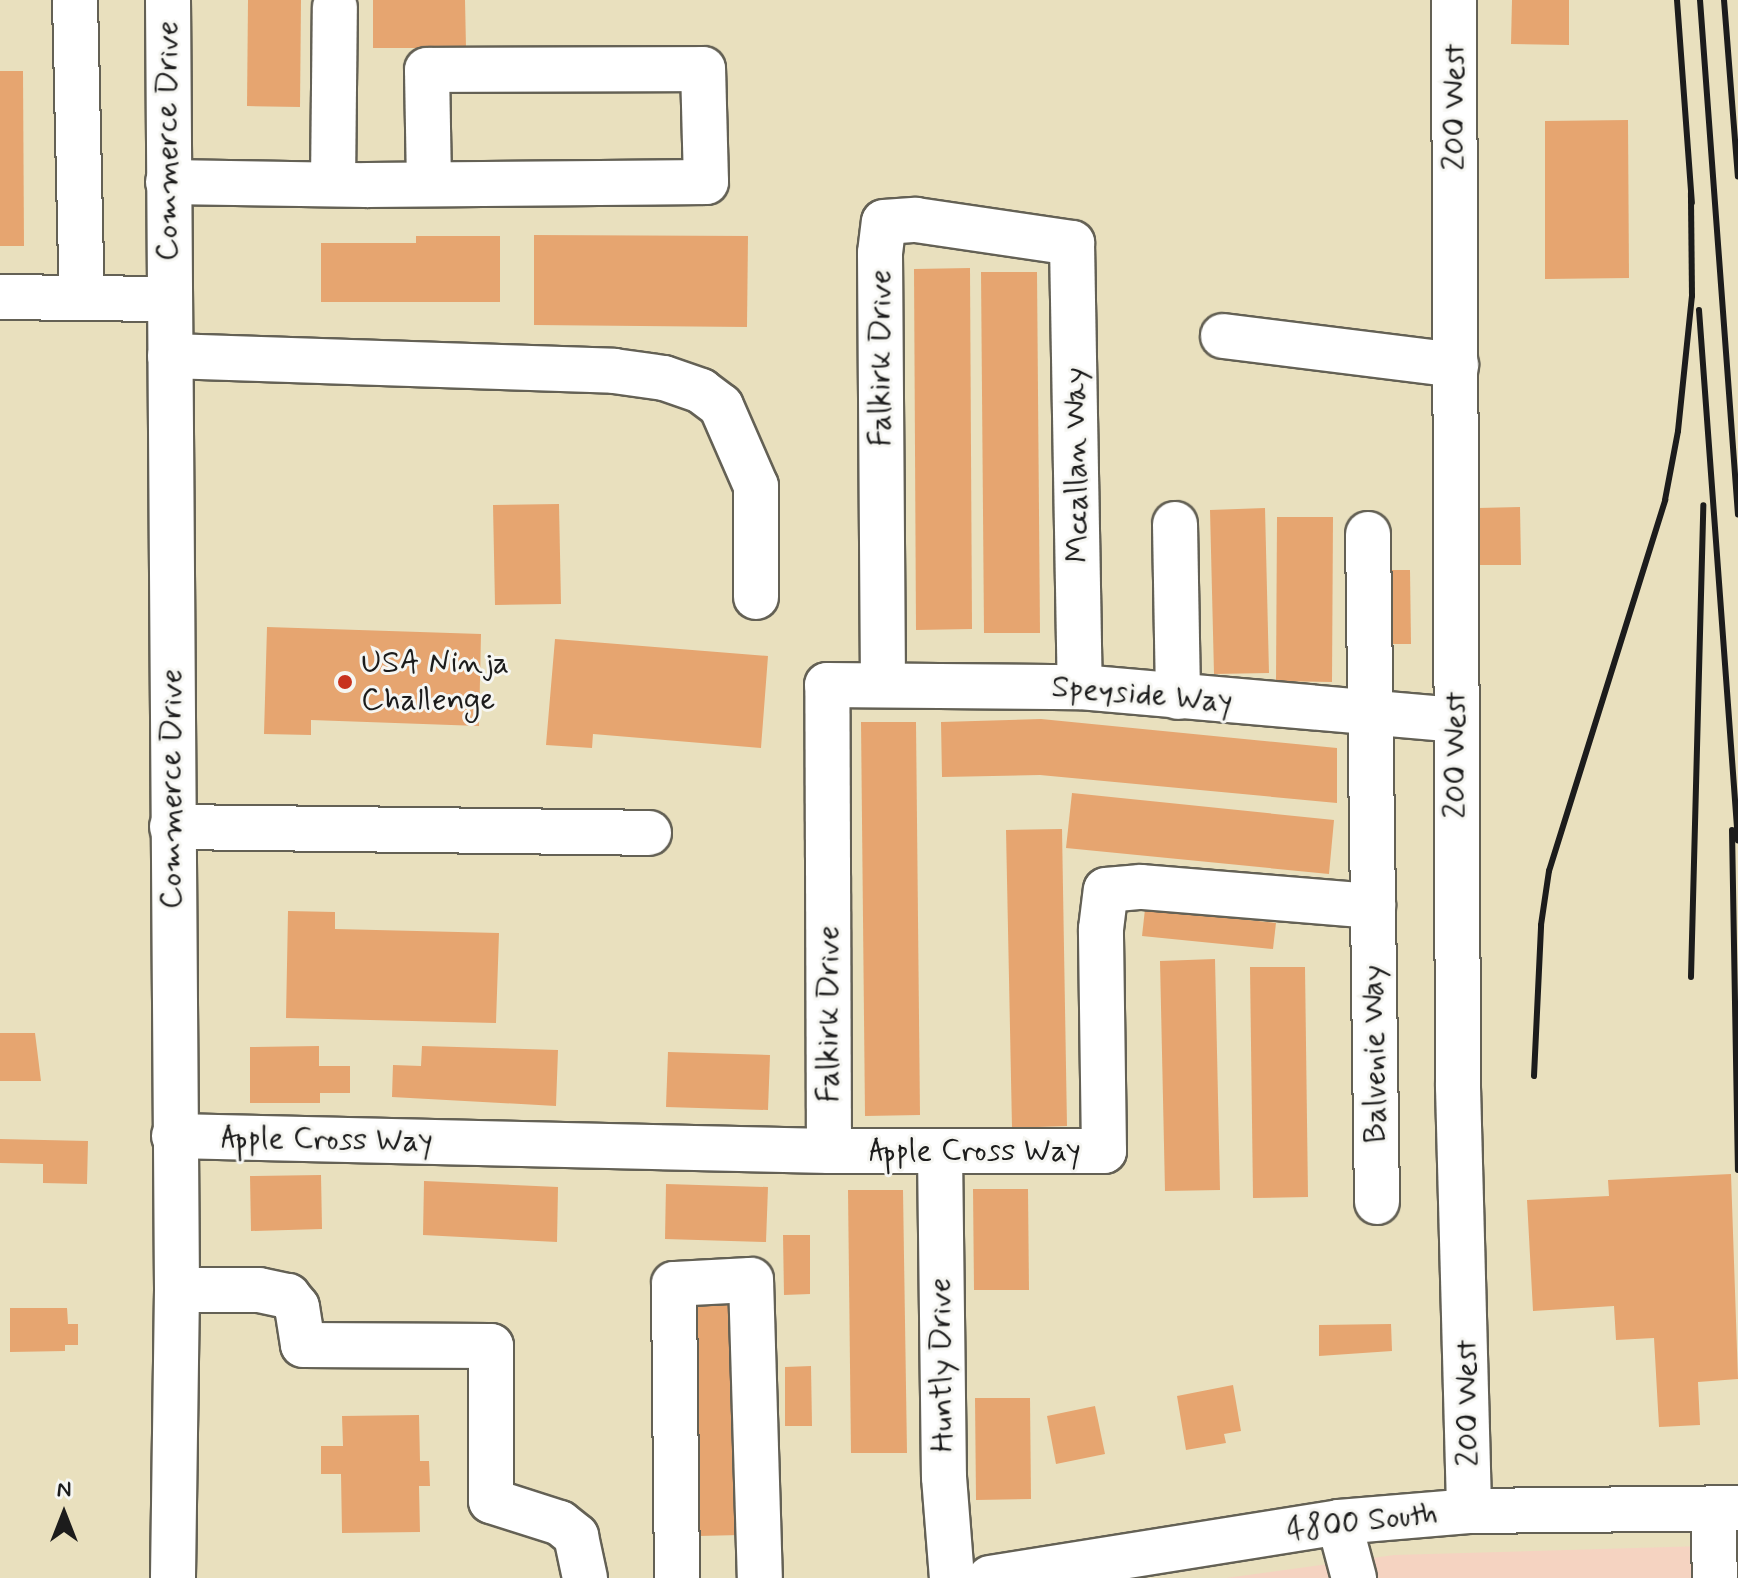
<!DOCTYPE html>
<style>
body{margin:0}
#map{position:relative;width:1738px;height:1578px;overflow:hidden;background:#e9e0be;font-family:Mynerve,sans-serif}
div>[style]{position:absolute}
.built>*{inset:0;background:#f5d3c1}
.building>*{inset:0;background:#e6a570}
.roads{filter:drop-shadow(2px 0 #646155) drop-shadow(-2px 0 #646155) drop-shadow(0 2px #646155) drop-shadow(0 -2px #646155)}
.minor>*{height:44px;margin:-22px;padding:0 22px;transform-origin:22px;border-radius:22px;background:#fff}
.rail>*{height:6px;margin:-3px;padding:0 3px;transform-origin:3px;border-radius:3px;background:#1c1c1c}
.dots>*{width:22px;height:22px;translate:-50% -50%;box-sizing:border-box;border:4px solid #f6f6f2;border-radius:50%}
span{translate:-50% -50%;white-space:nowrap;text-align:center;line-height:1.15;-webkit-text-stroke:6px #f6f6f2;paint-order:stroke}
.street-label{font-size:32px;color:#1c1c1c}
.poi-label{font-size:32px;color:#1c1c1c}
.left{translate:0 -50%;text-align:left}
.north{position:absolute;left:24px;top:1474px;width:80px;height:80px;-webkit-text-stroke:6px #f6f6f2;paint-order:stroke;rotate:0deg;font-size:22px;font-weight:700;line-height:32px;text-align:center;color:#1c1c1c}
.north::after{content:'';display:block;margin:auto;width:28px;height:36px;background:#1c1c1c;clip-path:polygon(50% 0,100% 100%,50% 72%,0 100%)}
</style>
<div id="map">
<div class="built">
<i style="clip-path:polygon(1738px 1545px,1738px 1578px,1226px 1578px,1394px 1555px)"></i>
</div>
<div class="building">
<i style="clip-path:polygon(248px 0,301px 0,300px 107px,247px 106px)"></i>
<i style="clip-path:polygon(373px 0,465px 0,466px 48px,373px 48px)"></i>
<i style="clip-path:polygon(1512px 0,1569px 0,1569px 45px,1511px 44px)"></i>
<i style="clip-path:polygon(0 71px,23px 71px,24px 246px,0 246px)"></i>
<i style="clip-path:polygon(1628px 120px,1629px 278px,1545px 279px,1545px 121px)"></i>
<i style="clip-path:polygon(534px 235px,748px 236px,747px 327px,534px 325px)"></i>
<i style="clip-path:polygon(416px 236px,500px 236px,500px 302px,321px 302px,321px 243px,416px 243px)"></i>
<i style="clip-path:polygon(970px 268px,972px 629px,916px 630px,914px 269px)"></i>
<i style="clip-path:polygon(981px 272px,1037px 272px,1040px 633px,984px 633px)"></i>
<i style="clip-path:polygon(559px 504px,561px 604px,495px 605px,493px 505px)"></i>
<i style="clip-path:polygon(1520px 507px,1521px 565px,1479px 565px,1478px 508px)"></i>
<i style="clip-path:polygon(1265px 508px,1269px 673px,1214px 674px,1210px 510px)"></i>
<i style="clip-path:polygon(1277px 517px,1333px 517px,1332px 682px,1276px 681px)"></i>
<i style="clip-path:polygon(1383px 570px,1410px 570px,1411px 644px,1383px 644px)"></i>
<i style="clip-path:polygon(267px 627px,481px 634px,479px 726px,311px 720px,311px 735px,264px 734px)"></i>
<i style="clip-path:polygon(555px 639px,768px 656px,761px 748px,593px 734px,592px 748px,546px 745px)"></i>
<i style="clip-path:polygon(1041px 719px,1337px 748px,1337px 803px,1040px 775px,942px 777px,941px 722px)"></i>
<i style="clip-path:polygon(861px 722px,916px 722px,920px 1115px,865px 1116px)"></i>
<i style="clip-path:polygon(1072px 793px,1334px 820px,1329px 874px,1066px 848px)"></i>
<i style="clip-path:polygon(1062px 829px,1067px 1126px,1012px 1128px,1006px 830px)"></i>
<i style="clip-path:polygon(1145px 909px,1276px 923px,1273px 949px,1142px 936px)"></i>
<i style="clip-path:polygon(288px 911px,335px 912px,335px 929px,499px 933px,496px 1023px,286px 1018px)"></i>
<i style="clip-path:polygon(1215px 959px,1220px 1190px,1165px 1191px,1160px 961px)"></i>
<i style="clip-path:polygon(1250px 967px,1305px 967px,1308px 1197px,1253px 1198px)"></i>
<i style="clip-path:polygon(0 1033px,35px 1033px,41px 1081px,0 1081px)"></i>
<i style="clip-path:polygon(319px 1046px,319px 1066px,350px 1066px,350px 1093px,320px 1093px,320px 1103px,250px 1103px,250px 1047px)"></i>
<i style="clip-path:polygon(422px 1046px,558px 1050px,556px 1106px,392px 1097px,393px 1065px,421px 1066px)"></i>
<i style="clip-path:polygon(668px 1052px,770px 1055px,768px 1110px,666px 1107px)"></i>
<i style="clip-path:polygon(0 1139px,88px 1141px,87px 1184px,43px 1183px,43px 1164px,0 1163px)"></i>
<i style="clip-path:polygon(1731px 1174px,1738px 1379px,1698px 1382px,1700px 1425px,1659px 1427px,1654px 1338px,1616px 1340px,1614px 1306px,1533px 1311px,1527px 1200px,1609px 1196px,1608px 1180px)"></i>
<i style="clip-path:polygon(321px 1175px,322px 1229px,251px 1231px,250px 1176px)"></i>
<i style="clip-path:polygon(424px 1181px,558px 1187px,557px 1242px,423px 1235px)"></i>
<i style="clip-path:polygon(666px 1184px,768px 1187px,766px 1242px,665px 1239px)"></i>
<i style="clip-path:polygon(973px 1189px,1028px 1189px,1029px 1290px,974px 1290px)"></i>
<i style="clip-path:polygon(848px 1190px,903px 1190px,907px 1453px,851px 1453px)"></i>
<i style="clip-path:polygon(783px 1235px,810px 1235px,810px 1294px,784px 1295px)"></i>
<i style="clip-path:polygon(736px 1302px,740px 1535px,699px 1536px,696px 1303px)"></i>
<i style="clip-path:polygon(10px 1308px,67px 1308px,68px 1324px,78px 1324px,78px 1345px,65px 1345px,65px 1351px,10px 1352px)"></i>
<i style="clip-path:polygon(1391px 1324px,1392px 1351px,1319px 1356px,1319px 1325px)"></i>
<i style="clip-path:polygon(811px 1366px,812px 1426px,785px 1426px,785px 1367px)"></i>
<i style="clip-path:polygon(1233px 1385px,1241px 1431px,1224px 1434px,1226px 1443px,1186px 1450px,1177px 1396px)"></i>
<i style="clip-path:polygon(975px 1398px,1030px 1398px,1031px 1499px,976px 1500px)"></i>
<i style="clip-path:polygon(1095px 1406px,1105px 1454px,1056px 1464px,1047px 1416px)"></i>
<i style="clip-path:polygon(419px 1415px,420px 1461px,429px 1461px,430px 1486px,419px 1486px,420px 1532px,342px 1533px,341px 1474px,321px 1474px,321px 1446px,343px 1446px,342px 1416px)"></i>
</div>
<div class="roads">
<div class="minor">
<i style="left:75px;top:0;width:298px;rotate:88.7deg"></i>
<i style="left:168px;top:0;width:1290px;rotate:89.6deg"></i>
<i style="left:177px;top:1290px;width:288px;rotate:90.8deg"></i>
<i style="left:1454px;top:0;width:1087px;rotate:89.79deg"></i>
<i style="left:1458px;top:1087px;width:424px;rotate:88.5deg"></i>
<i style="left:168px;top:182px;width:199px;rotate:0.9deg"></i>
<i style="left:367px;top:185px;width:339px;rotate:-0.5deg"></i>
<i style="left:706px;top:182px;width:113px;rotate:-91.5deg"></i>
<i style="left:703px;top:69px;width:276px;rotate:179.8deg"></i>
<i style="left:427px;top:70px;width:114px;rotate:89deg"></i>
<i style="left:333px;top:184px;width:177px;rotate:-89.4deg"></i>
<i style="left:0;top:297px;width:169px;rotate:0.7deg"></i>
<i style="left:1223px;top:336px;width:235px;rotate:7.1deg"></i>
<i style="left:170px;top:356px;width:444px;rotate:1.9deg"></i>
<i style="left:614px;top:371px;width:50px;rotate:8deg"></i>
<i style="left:664px;top:378px;width:39px;rotate:19deg"></i>
<i style="left:701px;top:391px;width:25px;rotate:37deg"></i>
<i style="left:721px;top:406px;width:87px;rotate:66.4deg"></i>
<i style="left:756px;top:486px;width:111px;rotate:90deg"></i>
<i style="left:1175px;top:524px;width:173px;rotate:89deg"></i>
<i style="left:1368px;top:534px;width:668px;rotate:89.23deg"></i>
<i style="left:883px;top:684px;width:431px;rotate:-90.4deg"></i>
<i style="left:880px;top:253px;width:31px;rotate:-83deg"></i>
<i style="left:884px;top:222px;width:32px;rotate:-4deg"></i>
<i style="left:916px;top:220px;width:158px;rotate:8.4deg"></i>
<i style="left:1072px;top:243px;width:444px;rotate:89deg"></i>
<i style="left:172px;top:827px;width:477px;rotate:0.7deg"></i>
<i style="left:174px;top:1136px;width:655px;rotate:1.31deg"></i>
<i style="left:829px;top:1151px;width:275px"></i>
<i style="left:1104px;top:1151px;width:222px;rotate:-90.8deg"></i>
<i style="left:1101px;top:929px;width:39px;rotate:-83deg"></i>
<i style="left:1106px;top:890px;width:35px;rotate:-5deg"></i>
<i style="left:1141px;top:887px;width:233px;rotate:4.7deg"></i>
<i style="left:829px;top:1151px;width:466px;rotate:-90.2deg"></i>
<i style="left:827px;top:685px;width:253px;rotate:0.5deg"></i>
<i style="left:1080px;top:687px;width:377px;rotate:5deg"></i>
<i style="left:940px;top:1152px;width:325px;rotate:89.3deg"></i>
<i style="left:944px;top:1477px;width:101px;rotate:85.5deg"></i>
<i style="left:177px;top:1290px;width:82px"></i>
<i style="left:259px;top:1290px;width:30px;rotate:12deg"></i>
<i style="left:288px;top:1296px;width:14px;rotate:51deg"></i>
<i style="left:297px;top:1307px;width:38px;rotate:81deg"></i>
<i style="left:303px;top:1345px;width:188px;rotate:0.3deg"></i>
<i style="left:491px;top:1346px;width:155px;rotate:90deg"></i>
<i style="left:491px;top:1501px;width:72px;rotate:17.7deg"></i>
<i style="left:560px;top:1523px;width:21px;rotate:39deg"></i>
<i style="left:576px;top:1536px;width:43px;rotate:77.9deg"></i>
<i style="left:1713px;top:1508px;width:70px;rotate:88.4deg"></i>
<i style="left:1339px;top:1522px;width:58px;rotate:75deg"></i>
<i style="left:677px;top:1578px;width:294px;rotate:-90.6deg"></i>
<i style="left:674px;top:1284px;width:77px;rotate:-3deg"></i>
<i style="left:751px;top:1280px;width:298px;rotate:88.3deg"></i>
<i style="left:990px;top:1578px;width:353px;rotate:-9.1deg"></i>
<i style="left:1339px;top:1522px;width:130px;rotate:-4.8deg"></i>
<i style="left:1469px;top:1511px;width:269px;rotate:-0.6deg"></i>
</div>
</div>
<div class="rail">
<i style="left:1677px;top:0;width:203px;rotate:85.8deg"></i>
<i style="left:1700px;top:0;width:516px;rotate:85.78deg"></i>
<i style="left:1724px;top:0;width:177px;rotate:85.5deg"></i>
<i style="left:1699px;top:310px;width:532px;rotate:85.8deg"></i>
<i style="left:1732px;top:830px;width:340px;rotate:89deg"></i>
<i style="left:1691px;top:977px;width:472px;rotate:-88.5deg"></i>
<i style="left:1534px;top:1076px;width:151px;rotate:-87.3deg"></i>
<i style="left:1541px;top:925px;width:55px;rotate:-81.6deg"></i>
<i style="left:1549px;top:871px;width:389px;rotate:-72.6deg"></i>
<i style="left:1665px;top:500px;width:70px;rotate:-79.3deg"></i>
<i style="left:1678px;top:431px;width:136px;rotate:-84.1deg"></i>
<i style="left:1692px;top:296px;width:103px;rotate:-90.6deg"></i>
</div>
<div class="dots">
<i style="left:345px;top:682px;background:#c8321e"></i>
</div>
<div class="street-label">
<span style="left:1455px;top:107px;rotate:-90deg">200 West</span>
<span style="left:168px;top:141px;rotate:-90deg">Commerce Drive</span>
<span style="left:881px;top:358px;rotate:-90deg">Falkirk Drive</span>
<span style="left:1077px;top:465px;rotate:-91deg">Mccallan Way</span>
<span style="left:1142px;top:695px;rotate:5deg">Speyside Way</span>
<span style="left:1456px;top:755px;rotate:-90deg">200 West</span>
<span style="left:172px;top:789px;rotate:-90deg">Commerce Drive</span>
<span style="left:829px;top:1014px;rotate:-90deg">Falkirk Drive</span>
<span style="left:1375px;top:1054px;rotate:-91deg">Balvenie Way</span>
<span style="left:327px;top:1140px;rotate:1deg">Apple Cross Way</span>
<span style="left:975px;top:1151px">Apple Cross Way</span>
<span style="left:942px;top:1365px;rotate:-91deg">Huntly Drive</span>
<span style="left:1468px;top:1403px;rotate:-91deg">200 West</span>
<span style="left:1362px;top:1522px;rotate:-7deg">4800 South</span>
</div>
<div class="poi-label">
<span class="left" style="left:361px;top:682px">USA Ninja<br>Challenge</span>
</div>
<div class="north">N</div>
</div>
